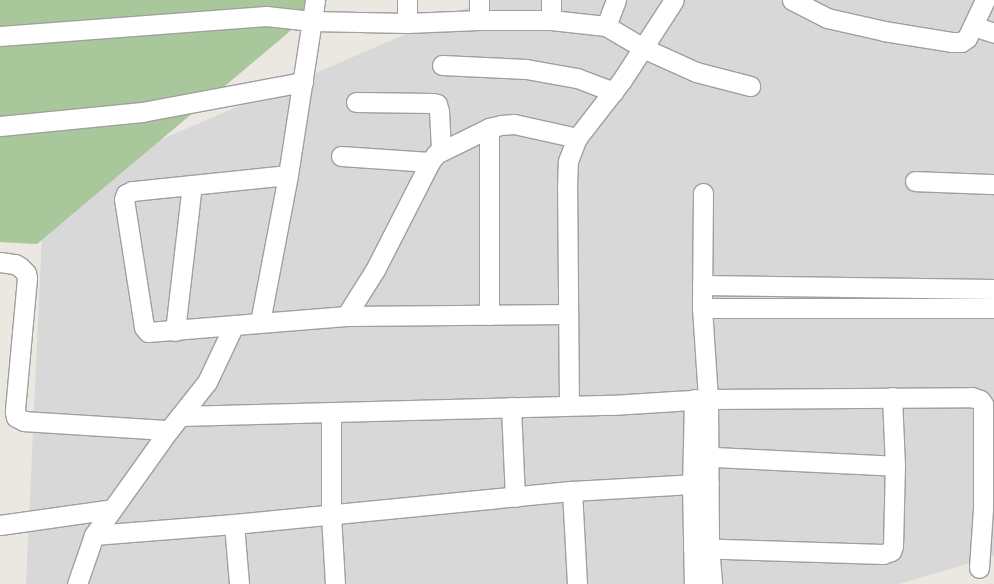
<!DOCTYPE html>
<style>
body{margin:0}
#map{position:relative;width:994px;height:584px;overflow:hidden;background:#ebe8e1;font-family:Lato,sans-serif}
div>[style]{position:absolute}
.residential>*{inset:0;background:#d9d8d8}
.forest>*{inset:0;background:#a8c79a}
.roads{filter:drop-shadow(1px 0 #9f9f9f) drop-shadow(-1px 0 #9f9f9f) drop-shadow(0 1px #9f9f9f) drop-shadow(0 -1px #9f9f9f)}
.minor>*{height:19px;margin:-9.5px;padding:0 9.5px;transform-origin:9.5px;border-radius:9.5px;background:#fff}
span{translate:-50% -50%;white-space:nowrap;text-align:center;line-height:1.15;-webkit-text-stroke:4px #fff;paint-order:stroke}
</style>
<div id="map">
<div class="residential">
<i style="clip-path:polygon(485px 0,994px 0,994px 556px,899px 584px,26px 584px,44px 190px)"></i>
</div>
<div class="forest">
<i style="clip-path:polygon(0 0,327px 0,37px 244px,0 242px)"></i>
</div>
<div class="roads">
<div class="minor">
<i style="left:792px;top:0;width:39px;rotate:27deg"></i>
<i style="left:827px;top:18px;width:58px;rotate:12.8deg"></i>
<i style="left:884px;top:31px;width:68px;rotate:9.3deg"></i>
<i style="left:951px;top:42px;width:10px"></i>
<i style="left:961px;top:42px;width:7px;rotate:-34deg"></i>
<i style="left:967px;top:38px;width:42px;rotate:-64.7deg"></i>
<i style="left:479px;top:20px;width:20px;rotate:-90deg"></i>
<i style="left:551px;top:20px;width:20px;rotate:-90deg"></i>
<i style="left:407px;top:23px;width:23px;rotate:-90deg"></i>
<i style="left:606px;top:26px;width:28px;rotate:-69deg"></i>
<i style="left:973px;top:26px;width:22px;rotate:18deg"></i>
<i style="left:0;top:36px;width:267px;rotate:-4.3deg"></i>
<i style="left:266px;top:16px;width:46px;rotate:6.2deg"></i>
<i style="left:312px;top:21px;width:95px;rotate:1.2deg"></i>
<i style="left:407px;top:23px;width:72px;rotate:-2.4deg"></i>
<i style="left:479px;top:20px;width:72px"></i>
<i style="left:551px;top:20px;width:55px;rotate:6.2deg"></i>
<i style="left:606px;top:26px;width:43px;rotate:30.7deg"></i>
<i style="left:643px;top:48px;width:58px;rotate:24.4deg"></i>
<i style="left:696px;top:72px;width:56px;rotate:14.5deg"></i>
<i style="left:442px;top:65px;width:84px;rotate:2.7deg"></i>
<i style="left:526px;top:69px;width:52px;rotate:10deg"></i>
<i style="left:577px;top:78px;width:39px;rotate:21deg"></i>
<i style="left:356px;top:102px;width:77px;rotate:0.7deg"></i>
<i style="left:433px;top:103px;width:4px;rotate:14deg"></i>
<i style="left:437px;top:104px;width:7px;rotate:74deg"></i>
<i style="left:439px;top:111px;width:39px;rotate:87deg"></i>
<i style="left:0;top:126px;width:143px;rotate:-5.6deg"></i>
<i style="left:142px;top:112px;width:164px;rotate:-10.6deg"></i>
<i style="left:341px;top:156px;width:89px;rotate:3.9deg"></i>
<i style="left:288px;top:175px;width:157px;rotate:174.1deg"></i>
<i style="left:132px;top:191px;width:7px;rotate:153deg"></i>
<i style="left:126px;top:194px;width:5px;rotate:112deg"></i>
<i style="left:124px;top:199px;width:130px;rotate:81.1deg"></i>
<i style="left:144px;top:327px;width:6px;rotate:51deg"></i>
<i style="left:148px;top:332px;width:199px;rotate:-4.6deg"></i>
<i style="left:346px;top:316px;width:222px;rotate:-0.5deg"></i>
<i style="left:915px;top:181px;width:79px;rotate:2.2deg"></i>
<i style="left:703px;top:193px;width:115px;rotate:90.5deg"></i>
<i style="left:702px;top:308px;width:91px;rotate:86.2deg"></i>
<i style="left:708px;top:399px;width:148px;rotate:89.6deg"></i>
<i style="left:709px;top:547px;width:37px;rotate:85deg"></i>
<i style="left:0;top:262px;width:15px;rotate:8deg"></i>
<i style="left:15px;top:264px;width:6px;rotate:31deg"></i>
<i style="left:20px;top:267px;width:8px;rotate:45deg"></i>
<i style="left:26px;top:273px;width:5px;rotate:79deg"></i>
<i style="left:27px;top:278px;width:134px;rotate:95.2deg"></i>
<i style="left:15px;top:411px;width:6px;rotate:81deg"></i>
<i style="left:16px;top:417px;width:9px;rotate:27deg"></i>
<i style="left:24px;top:421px;width:145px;rotate:3.6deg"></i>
<i style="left:702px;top:285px;width:292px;rotate:0.8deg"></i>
<i style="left:702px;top:308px;width:292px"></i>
<i style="left:489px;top:315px;width:187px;rotate:-90deg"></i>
<i style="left:346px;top:316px;width:54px;rotate:-57.8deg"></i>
<i style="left:375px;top:270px;width:121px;rotate:-63deg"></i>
<i style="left:430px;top:162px;width:10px;rotate:-53deg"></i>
<i style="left:436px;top:154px;width:59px;rotate:-26.1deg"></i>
<i style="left:489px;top:128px;width:12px;rotate:-14deg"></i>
<i style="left:501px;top:125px;width:13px;rotate:-4deg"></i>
<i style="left:514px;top:124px;width:65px;rotate:12.5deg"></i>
<i style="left:260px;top:322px;width:150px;rotate:-79.2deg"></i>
<i style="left:288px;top:175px;width:177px;rotate:-81.2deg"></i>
<i style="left:175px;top:331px;width:147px;rotate:-83.4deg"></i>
<i style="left:694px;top:399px;width:85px;rotate:91.3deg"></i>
<i style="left:692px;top:484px;width:100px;rotate:88.9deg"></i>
<i style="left:569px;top:405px;width:218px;rotate:-90.5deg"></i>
<i style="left:567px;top:187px;width:26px;rotate:-88deg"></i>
<i style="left:568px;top:161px;width:25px;rotate:-69deg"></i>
<i style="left:577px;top:138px;width:73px;rotate:-52.2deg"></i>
<i style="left:622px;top:80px;width:95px;rotate:-57deg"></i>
<i style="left:511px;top:407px;width:90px;rotate:87.5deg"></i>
<i style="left:331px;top:412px;width:103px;rotate:90deg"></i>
<i style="left:331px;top:515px;width:69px;rotate:86.7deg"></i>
<i style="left:180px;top:416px;width:432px;rotate:-1.5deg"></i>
<i style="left:612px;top:405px;width:96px;rotate:-3.6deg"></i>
<i style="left:708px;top:399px;width:264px;rotate:-0.4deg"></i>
<i style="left:972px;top:397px;width:9px;rotate:21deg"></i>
<i style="left:980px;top:400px;width:5px;rotate:53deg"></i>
<i style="left:983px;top:404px;width:105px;rotate:90deg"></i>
<i style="left:983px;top:509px;width:59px;rotate:93.9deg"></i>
<i style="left:693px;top:456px;width:202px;rotate:2.8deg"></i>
<i style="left:572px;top:491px;width:93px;rotate:86.9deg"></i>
<i style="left:234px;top:524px;width:60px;rotate:85.2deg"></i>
<i style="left:0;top:525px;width:113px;rotate:-8.1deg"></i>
<i style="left:94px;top:535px;width:140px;rotate:-4.5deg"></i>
<i style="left:234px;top:524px;width:340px;rotate:-5.6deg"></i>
<i style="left:572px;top:491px;width:137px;rotate:-3.3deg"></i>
<i style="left:693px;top:548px;width:190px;rotate:1.8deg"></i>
<i style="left:883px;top:554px;width:9px;rotate:-21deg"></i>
<i style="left:891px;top:551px;width:5px;rotate:-68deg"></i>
<i style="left:893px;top:546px;width:80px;rotate:-88.6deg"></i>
<i style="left:895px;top:466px;width:69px;rotate:-92.5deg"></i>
<i style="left:77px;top:584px;width:52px;rotate:-70.9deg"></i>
<i style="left:94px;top:535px;width:129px;rotate:-54.5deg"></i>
<i style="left:169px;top:430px;width:61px;rotate:-51.6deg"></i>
<i style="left:207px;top:382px;width:63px;rotate:-64.7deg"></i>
</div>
</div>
</div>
